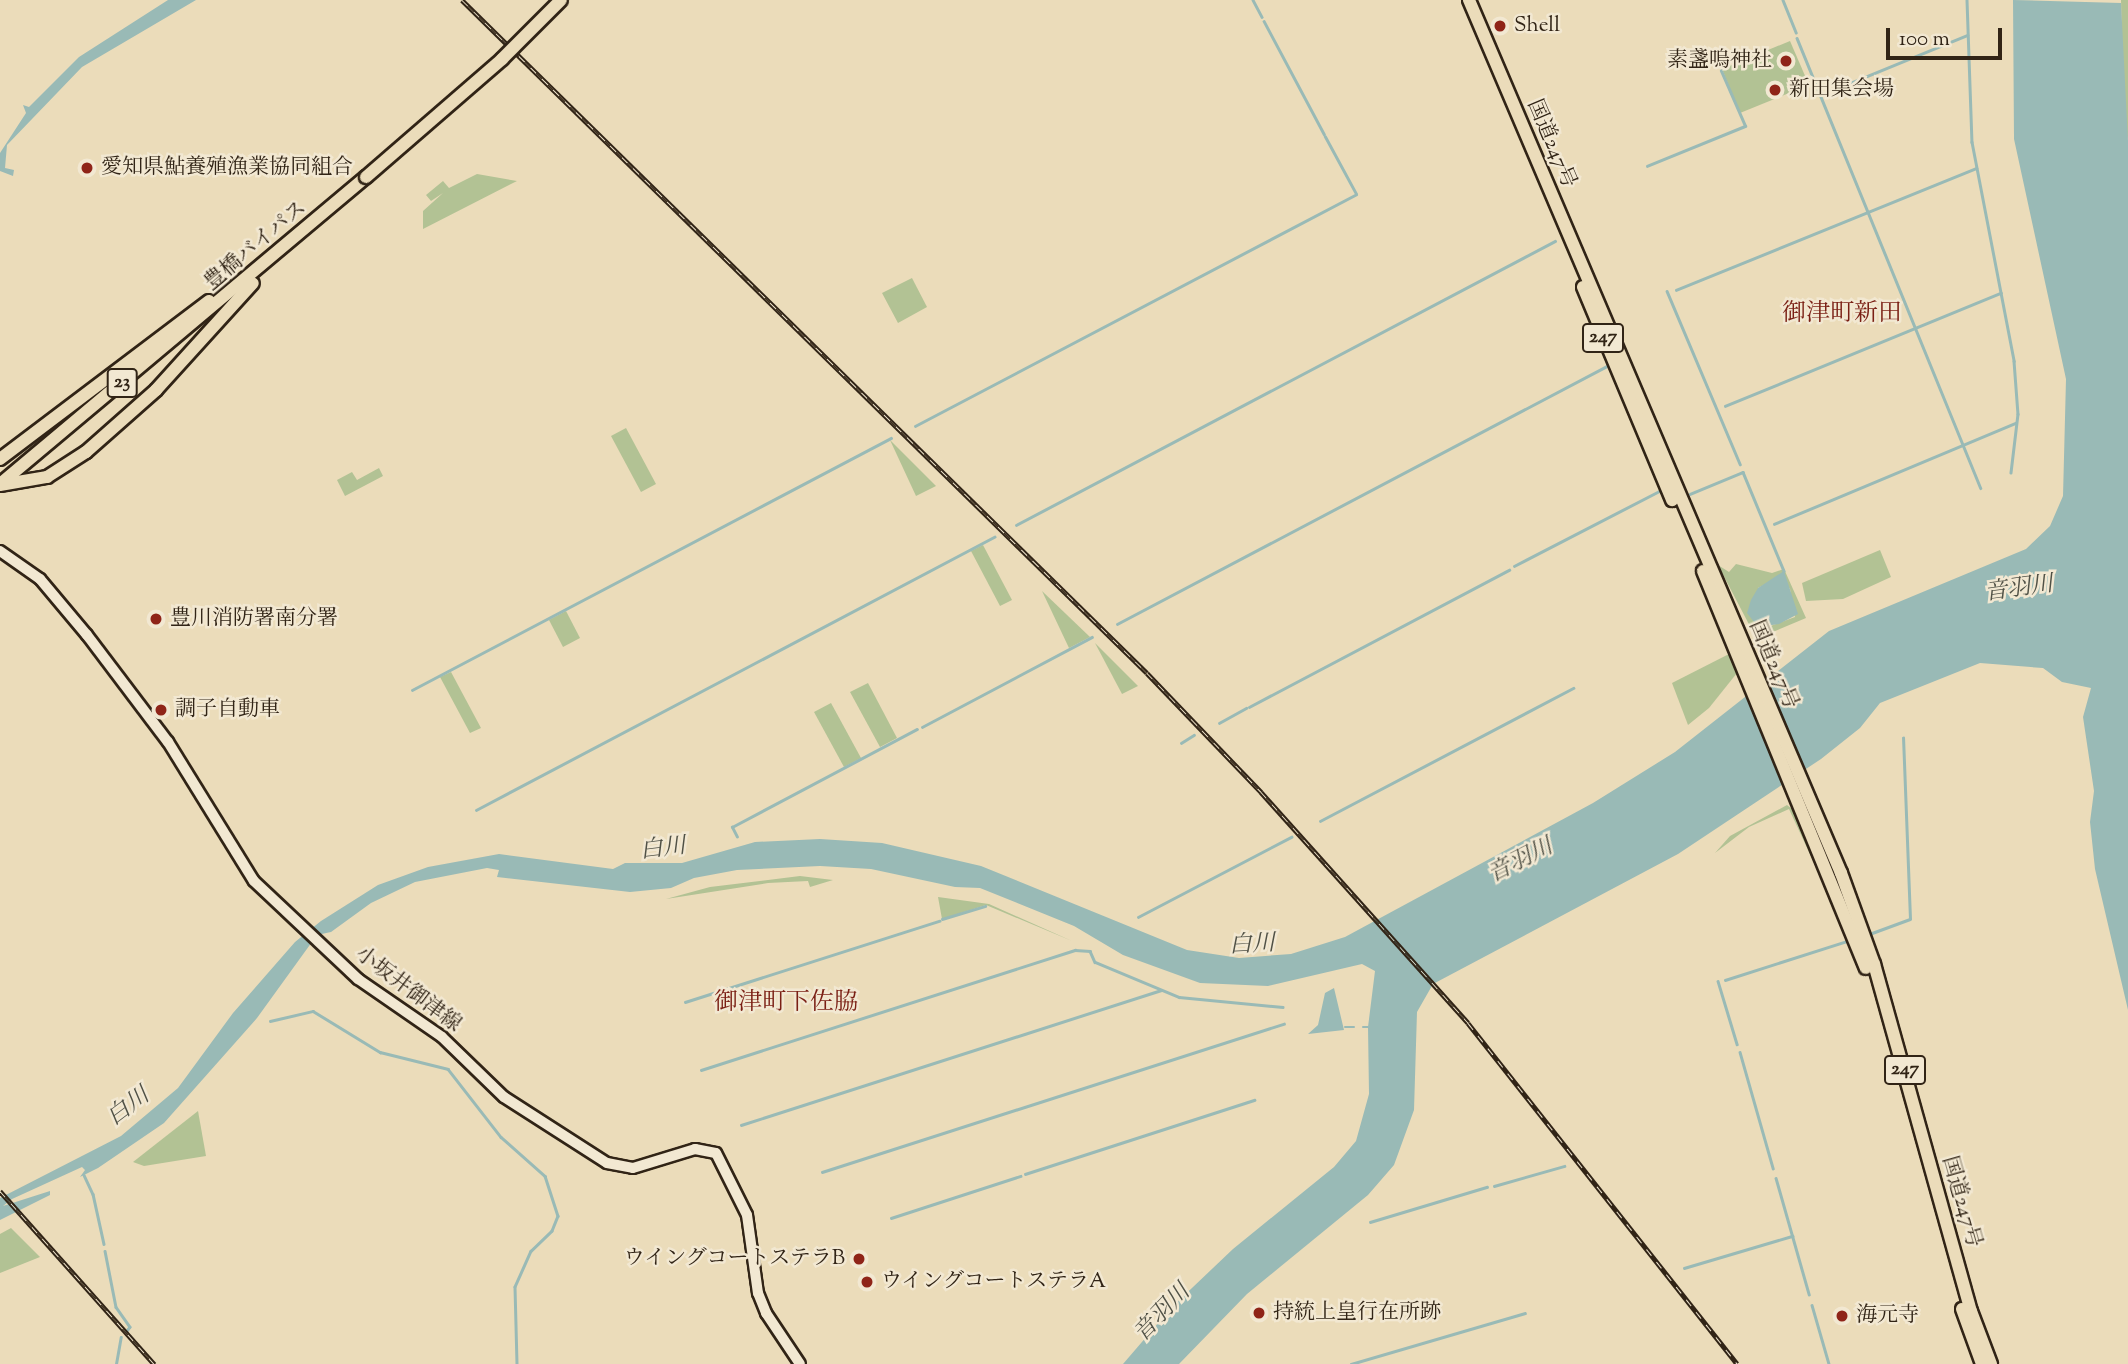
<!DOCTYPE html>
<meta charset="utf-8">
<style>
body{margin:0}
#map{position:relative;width:2128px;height:1364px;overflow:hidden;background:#ebdcba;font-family:"Sorts Mill Goudy","Noto Serif JP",serif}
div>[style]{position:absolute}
.green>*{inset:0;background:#b2c294}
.water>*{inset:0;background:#99bab6}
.stream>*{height:2.5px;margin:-1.25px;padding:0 1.25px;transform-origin:1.25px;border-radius:1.25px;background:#99bab6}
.roads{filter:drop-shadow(2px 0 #312416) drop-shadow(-2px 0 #312416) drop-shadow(0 2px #312416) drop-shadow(0 -2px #312416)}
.secondary>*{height:10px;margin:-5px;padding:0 5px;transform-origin:5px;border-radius:5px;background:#f2e8d2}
.trunk>*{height:12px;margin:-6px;padding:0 6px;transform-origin:6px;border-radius:6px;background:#ebdcba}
.rail>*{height:5px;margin-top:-2.5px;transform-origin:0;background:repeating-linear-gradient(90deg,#f2e8d2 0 8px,#312416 0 16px);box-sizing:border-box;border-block:2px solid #312416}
.bridges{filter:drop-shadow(2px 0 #312416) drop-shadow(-2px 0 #312416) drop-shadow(0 2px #312416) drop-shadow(0 -2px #312416)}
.trunk-bridge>*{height:12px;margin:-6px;padding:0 6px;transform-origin:6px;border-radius:6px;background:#ebdcba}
.dots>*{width:19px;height:19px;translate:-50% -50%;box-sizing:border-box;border:4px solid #f2e8d2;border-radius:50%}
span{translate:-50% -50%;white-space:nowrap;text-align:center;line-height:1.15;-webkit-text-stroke:5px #f2e8d2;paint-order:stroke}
.shield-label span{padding:2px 5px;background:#f2e8d2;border:2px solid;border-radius:5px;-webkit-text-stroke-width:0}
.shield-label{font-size:19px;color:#312416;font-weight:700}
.poi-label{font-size:21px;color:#312416}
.left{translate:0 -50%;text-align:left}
.right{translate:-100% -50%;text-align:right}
.street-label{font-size:21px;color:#312416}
.water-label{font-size:23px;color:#505146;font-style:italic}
.quarter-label{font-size:24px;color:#7a1f14}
.scale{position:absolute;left:1886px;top:28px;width:116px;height:32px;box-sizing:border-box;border:4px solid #312416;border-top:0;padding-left:9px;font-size:21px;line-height:24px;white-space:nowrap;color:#312416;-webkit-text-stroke:5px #f2e8d2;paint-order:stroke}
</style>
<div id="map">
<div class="green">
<i style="clip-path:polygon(2121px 0,2128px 0,2128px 141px,2124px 121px)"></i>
<i style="clip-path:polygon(1790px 41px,1809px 85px,1740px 113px,1722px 69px)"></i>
<i style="clip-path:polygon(477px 174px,517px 181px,423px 229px,423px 211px,443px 193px,431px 201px,426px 195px,443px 181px,449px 188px)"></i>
<i style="clip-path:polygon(912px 278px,927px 307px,898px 323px,882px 293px)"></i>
<i style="clip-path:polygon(626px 428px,656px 484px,641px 492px,611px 436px)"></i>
<i style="clip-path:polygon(890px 440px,936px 486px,916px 496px)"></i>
<i style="clip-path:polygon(379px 468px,383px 476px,345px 496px,337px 480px,352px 472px,357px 480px)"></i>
<i style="clip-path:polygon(983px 545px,1012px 600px,1000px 606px,971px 551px)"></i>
<i style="clip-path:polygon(1880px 550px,1891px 577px,1843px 599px,1806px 601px,1802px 583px)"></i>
<i style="clip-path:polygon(evenodd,1736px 564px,1772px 573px,1784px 569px,1806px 618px,1768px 634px,1754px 634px,1718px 565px,1729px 572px,1736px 564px,1773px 580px,1785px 582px,1790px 589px,1795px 617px,1765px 628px,1758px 588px,1773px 580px)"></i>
<i style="clip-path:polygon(1042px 591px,1090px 637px,1069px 648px)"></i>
<i style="clip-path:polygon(566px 611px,580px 638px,563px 647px,549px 620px)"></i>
<i style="clip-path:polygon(1095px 643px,1138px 686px,1122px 694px)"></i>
<i style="clip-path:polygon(1729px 654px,1737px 673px,1709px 708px,1688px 725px,1672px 683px)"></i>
<i style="clip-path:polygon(451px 672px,481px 728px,470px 733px,440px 677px)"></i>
<i style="clip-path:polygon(868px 683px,897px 738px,880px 747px,850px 692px)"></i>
<i style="clip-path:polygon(831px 703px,861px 758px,844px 767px,814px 712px)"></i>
<i style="clip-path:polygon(1787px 805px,1796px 812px,1847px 934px,1789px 809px,1749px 827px,1715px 853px,1730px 836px)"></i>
<i style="clip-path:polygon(800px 876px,833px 880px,810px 887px,808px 881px,768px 883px,666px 899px,710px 887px)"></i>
<i style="clip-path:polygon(938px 897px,989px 904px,1072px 941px,986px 905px,942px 919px)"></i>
<i style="clip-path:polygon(198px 1111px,206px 1156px,144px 1166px,133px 1162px)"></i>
<i style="clip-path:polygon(11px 1228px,40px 1257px,0 1273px,0 1234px)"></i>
</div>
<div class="water">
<i style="clip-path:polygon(168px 0,196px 0,82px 67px,7px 145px,5px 168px,14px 170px,13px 176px,0 171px,0 153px,26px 113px,23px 105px,29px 107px,79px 57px)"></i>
<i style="clip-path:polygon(2013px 0,2121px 3px,2128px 141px,2128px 1010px,2095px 869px,2090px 822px,2094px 791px,2083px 717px,2091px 688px,2062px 682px,2043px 668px,1980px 663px,1880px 703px,1860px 728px,1821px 759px,1678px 854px,1433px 984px,1417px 1012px,1414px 1110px,1394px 1165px,1368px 1195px,1247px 1294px,1179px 1364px,1123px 1364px,1172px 1307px,1233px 1249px,1334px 1167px,1356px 1141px,1369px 1094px,1368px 1027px,1375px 971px,1362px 964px,1268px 986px,1200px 983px,1123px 955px,1074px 926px,980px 888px,955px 887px,871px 869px,820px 866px,737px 870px,694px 878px,671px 888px,630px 892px,497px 877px,499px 870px,487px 868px,415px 882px,371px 903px,331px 932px,317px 935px,257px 1018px,164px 1123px,98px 1168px,80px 1177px,85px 1170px,82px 1167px,12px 1199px,3px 1206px,50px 1191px,50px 1195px,0 1220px,0 1198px,121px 1136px,178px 1088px,233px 1013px,295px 942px,321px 921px,378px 885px,428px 867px,499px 854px,613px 869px,625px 863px,682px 863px,755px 842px,820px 839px,882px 843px,981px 866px,1187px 950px,1239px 958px,1291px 954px,1345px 937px,1593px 803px,1675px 752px,1829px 631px,2026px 549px,2050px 526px,2063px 496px,2066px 379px,2014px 139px)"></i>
<i style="clip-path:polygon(1784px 571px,1798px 614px,1779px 624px,1758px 627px,1747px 613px,1751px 600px,1758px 588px)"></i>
<i style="clip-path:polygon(1334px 988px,1344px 1030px,1308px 1034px,1318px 1025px,1325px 993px)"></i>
</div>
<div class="stream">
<i style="left:1253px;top:0;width:19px;rotate:62deg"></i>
<i style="left:1783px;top:0;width:35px;rotate:68deg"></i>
<i style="left:1967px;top:0;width:142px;rotate:88deg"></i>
<i style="left:1972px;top:142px;width:223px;rotate:79.1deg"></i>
<i style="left:2014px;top:361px;width:53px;rotate:85.7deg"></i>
<i style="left:2018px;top:414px;width:59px;rotate:96.8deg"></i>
<i style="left:1264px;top:21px;width:128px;rotate:62deg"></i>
<i style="left:1797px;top:38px;width:486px;rotate:67.8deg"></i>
<i style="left:1821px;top:95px;width:158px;rotate:-22.3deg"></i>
<i style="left:1647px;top:166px;width:106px;rotate:-22.2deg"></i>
<i style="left:1745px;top:126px;width:60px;rotate:-113.6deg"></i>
<i style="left:1676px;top:290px;width:324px;rotate:-22.1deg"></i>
<i style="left:1667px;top:291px;width:188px;rotate:67.1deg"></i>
<i style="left:1725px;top:406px;width:298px;rotate:-22.3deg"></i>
<i style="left:915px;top:426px;width:498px;rotate:-27.7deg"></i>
<i style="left:1356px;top:194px;width:65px;rotate:-118.5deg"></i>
<i style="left:1690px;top:494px;width:57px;rotate:-22.5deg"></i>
<i style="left:1743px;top:472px;width:107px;rotate:67.5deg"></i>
<i style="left:1774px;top:524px;width:262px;rotate:-22.7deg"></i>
<i style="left:1016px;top:525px;width:609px;rotate:-27.78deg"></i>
<i style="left:1514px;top:566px;width:163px;rotate:-27.3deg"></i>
<i style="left:1117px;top:624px;width:554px;rotate:-27.77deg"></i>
<i style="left:412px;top:690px;width:541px;rotate:-27.75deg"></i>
<i style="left:1249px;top:707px;width:294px;rotate:-27.8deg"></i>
<i style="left:1219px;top:723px;width:31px;rotate:-29deg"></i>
<i style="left:922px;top:727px;width:192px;rotate:-27.9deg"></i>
<i style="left:1181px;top:743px;width:15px;rotate:-32deg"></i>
<i style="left:476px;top:810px;width:586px;rotate:-27.79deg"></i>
<i style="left:1320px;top:821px;width:286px;rotate:-27.7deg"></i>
<i style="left:737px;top:837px;width:11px;rotate:-117deg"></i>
<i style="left:732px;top:827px;width:209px;rotate:-27.9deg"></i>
<i style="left:1138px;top:917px;width:173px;rotate:-27.6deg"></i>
<i style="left:942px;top:919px;width:45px;rotate:-16.8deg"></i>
<i style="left:1872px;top:933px;width:40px;rotate:-20.2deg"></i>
<i style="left:1910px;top:919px;width:181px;rotate:-92.2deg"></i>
<i style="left:1725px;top:980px;width:128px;rotate:-17.7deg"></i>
<i style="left:1718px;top:981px;width:66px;rotate:73.2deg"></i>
<i style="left:685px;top:1002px;width:267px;rotate:-17.7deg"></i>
<i style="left:270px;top:1021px;width:44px;rotate:-13.1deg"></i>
<i style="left:313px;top:1011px;width:79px;rotate:31.5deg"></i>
<i style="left:380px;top:1052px;width:70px;rotate:14deg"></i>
<i style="left:448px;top:1069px;width:86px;rotate:52.1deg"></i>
<i style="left:501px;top:1137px;width:59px;rotate:41.6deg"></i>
<i style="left:545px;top:1176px;width:42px;rotate:72deg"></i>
<i style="left:558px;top:1216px;width:16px;rotate:112deg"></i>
<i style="left:552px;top:1231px;width:29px;rotate:136deg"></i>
<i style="left:531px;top:1251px;width:39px;rotate:114deg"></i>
<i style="left:515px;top:1287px;width:77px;rotate:88.5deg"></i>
<i style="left:1345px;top:1027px;width:9px"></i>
<i style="left:1363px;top:1027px;width:5px"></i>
<i style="left:1740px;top:1052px;width:121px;rotate:74.1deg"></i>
<i style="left:701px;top:1070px;width:393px;rotate:-17.8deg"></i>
<i style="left:1075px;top:950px;width:15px;rotate:4deg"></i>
<i style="left:1090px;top:951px;width:12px;rotate:66deg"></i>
<i style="left:1095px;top:962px;width:91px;rotate:22.6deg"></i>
<i style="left:1179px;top:997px;width:104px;rotate:5.5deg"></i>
<i style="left:741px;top:1125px;width:441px;rotate:-17.8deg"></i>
<i style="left:822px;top:1172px;width:485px;rotate:-17.8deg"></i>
<i style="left:1025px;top:1174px;width:241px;rotate:-17.9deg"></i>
<i style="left:84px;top:1175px;width:21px;rotate:65deg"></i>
<i style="left:93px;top:1194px;width:51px;rotate:77.6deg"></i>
<i style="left:1776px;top:1178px;width:121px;rotate:74.1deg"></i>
<i style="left:1494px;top:1186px;width:73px;rotate:-15.9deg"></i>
<i style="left:891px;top:1218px;width:136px;rotate:-18deg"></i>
<i style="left:1370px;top:1222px;width:122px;rotate:-16.7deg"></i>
<i style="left:105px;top:1251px;width:57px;rotate:78.9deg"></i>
<i style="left:116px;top:1307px;width:24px;rotate:55deg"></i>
<i style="left:130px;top:1327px;width:5px;rotate:127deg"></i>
<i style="left:1684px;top:1268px;width:113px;rotate:-16.5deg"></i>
<i style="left:1812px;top:1305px;width:61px;rotate:73.9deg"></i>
<i style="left:116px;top:1364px;width:27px;rotate:-80deg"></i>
<i style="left:1351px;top:1364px;width:181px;rotate:-16.3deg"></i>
</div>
<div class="roads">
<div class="secondary">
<i style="left:0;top:551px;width:49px;rotate:35deg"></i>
<i style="left:40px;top:579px;width:73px;rotate:50deg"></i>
<i style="left:87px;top:635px;width:134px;rotate:52.9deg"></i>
<i style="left:168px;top:742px;width:163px;rotate:58.3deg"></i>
<i style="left:254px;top:881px;width:143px;rotate:43.3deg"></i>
<i style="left:358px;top:979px;width:102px;rotate:34.6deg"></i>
<i style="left:442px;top:1037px;width:86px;rotate:44.1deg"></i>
<i style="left:504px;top:1097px;width:122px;rotate:32.7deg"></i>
<i style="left:607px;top:1163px;width:26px;rotate:11deg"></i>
<i style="left:633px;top:1168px;width:65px;rotate:-17deg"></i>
<i style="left:695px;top:1149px;width:21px;rotate:11deg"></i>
<i style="left:716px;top:1153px;width:69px;rotate:63.4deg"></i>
<i style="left:747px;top:1215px;width:79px;rotate:82deg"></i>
<i style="left:758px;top:1293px;width:22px;rotate:68deg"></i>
<i style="left:766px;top:1313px;width:61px;rotate:56.3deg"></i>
</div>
<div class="trunk">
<i style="left:1469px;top:0;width:949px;rotate:66.92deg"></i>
<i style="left:1841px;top:873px;width:97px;rotate:70.1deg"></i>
<i style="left:1874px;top:964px;width:360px;rotate:74.4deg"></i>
<i style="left:1971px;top:1311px;width:57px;rotate:69.3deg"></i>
<i style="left:1583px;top:287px;width:231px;rotate:67.3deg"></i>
<i style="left:0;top:459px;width:262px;rotate:-37.1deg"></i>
<i style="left:0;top:484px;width:478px;rotate:-40deg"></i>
<i style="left:0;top:485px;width:48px;rotate:-9.7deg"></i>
<i style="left:47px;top:477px;width:46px;rotate:-32.7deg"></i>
<i style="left:86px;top:452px;width:94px;rotate:-41.5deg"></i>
<i style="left:156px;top:390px;width:144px;rotate:-47.8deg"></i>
<i style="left:1703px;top:571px;width:429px;rotate:67.7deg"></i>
<i style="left:1962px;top:1309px;width:59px;rotate:70deg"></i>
</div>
</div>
<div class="rail">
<i style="left:462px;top:0;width:960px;rotate:44.49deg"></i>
<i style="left:1147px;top:673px;width:165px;rotate:46.2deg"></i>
<i style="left:1261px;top:792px;width:310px;rotate:48.1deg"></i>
<i style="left:1468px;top:1023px;width:434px;rotate:51.7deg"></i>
<i style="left:0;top:1191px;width:232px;rotate:48.3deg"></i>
</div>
<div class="bridges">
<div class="trunk-bridge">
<i style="left:366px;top:177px;width:180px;rotate:-40.9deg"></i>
<i style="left:502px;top:59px;width:83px;rotate:-45deg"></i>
</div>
</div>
<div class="dots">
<i style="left:1500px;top:26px;background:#8f2418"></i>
<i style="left:1786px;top:61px;background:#8f2418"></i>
<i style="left:1775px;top:90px;background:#8f2418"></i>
<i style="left:87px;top:168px;background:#8f2418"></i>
<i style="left:156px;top:619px;background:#8f2418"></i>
<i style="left:161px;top:710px;background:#8f2418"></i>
<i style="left:859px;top:1259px;background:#8f2418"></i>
<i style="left:867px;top:1282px;background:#8f2418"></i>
<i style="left:1259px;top:1313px;background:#8f2418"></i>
<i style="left:1842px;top:1316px;background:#8f2418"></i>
</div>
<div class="shield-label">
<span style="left:1603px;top:338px">247</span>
<span style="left:122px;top:383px">23</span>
<span style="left:1905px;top:1070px">247</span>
</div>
<div class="poi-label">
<span class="left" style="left:1514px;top:26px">Shell</span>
<span class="right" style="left:1772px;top:61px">素盞嗚神社</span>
<span class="left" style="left:1789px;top:90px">新田集会場</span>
<span class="left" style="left:101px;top:168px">愛知県鮎養殖漁業協同組合</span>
<span class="left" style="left:170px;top:619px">豊川消防署南分署</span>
<span class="left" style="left:175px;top:710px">調子自動車</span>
<span class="right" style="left:845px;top:1259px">ウイングコートステラB</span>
<span class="left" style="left:881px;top:1282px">ウイングコートステラA</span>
<span class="left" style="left:1273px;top:1313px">持統上皇行在所跡</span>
<span class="left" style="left:1856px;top:1316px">海元寺</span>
</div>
<div class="street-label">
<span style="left:1551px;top:144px;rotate:67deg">国道247号</span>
<span style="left:256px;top:246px;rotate:-40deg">豊橋バイパス</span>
<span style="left:1773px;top:665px;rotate:67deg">国道247号</span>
<span style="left:408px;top:990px;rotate:37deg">小坂井御津線</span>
<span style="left:1961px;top:1202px;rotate:74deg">国道247号</span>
</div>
<div class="water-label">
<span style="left:2019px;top:590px;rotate:-8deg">音羽川</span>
<span style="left:663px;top:850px;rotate:-7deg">白川</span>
<span style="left:1521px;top:862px;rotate:-27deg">音羽川</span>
<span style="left:1252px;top:946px;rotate:-3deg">白川</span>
<span style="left:129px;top:1108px;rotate:-37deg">白川</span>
<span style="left:1163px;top:1314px;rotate:-46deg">音羽川</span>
</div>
<div class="quarter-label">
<span style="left:1842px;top:315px">御津町新田</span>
<span style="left:786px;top:1004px">御津町下佐脇</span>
</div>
<div class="scale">100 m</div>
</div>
